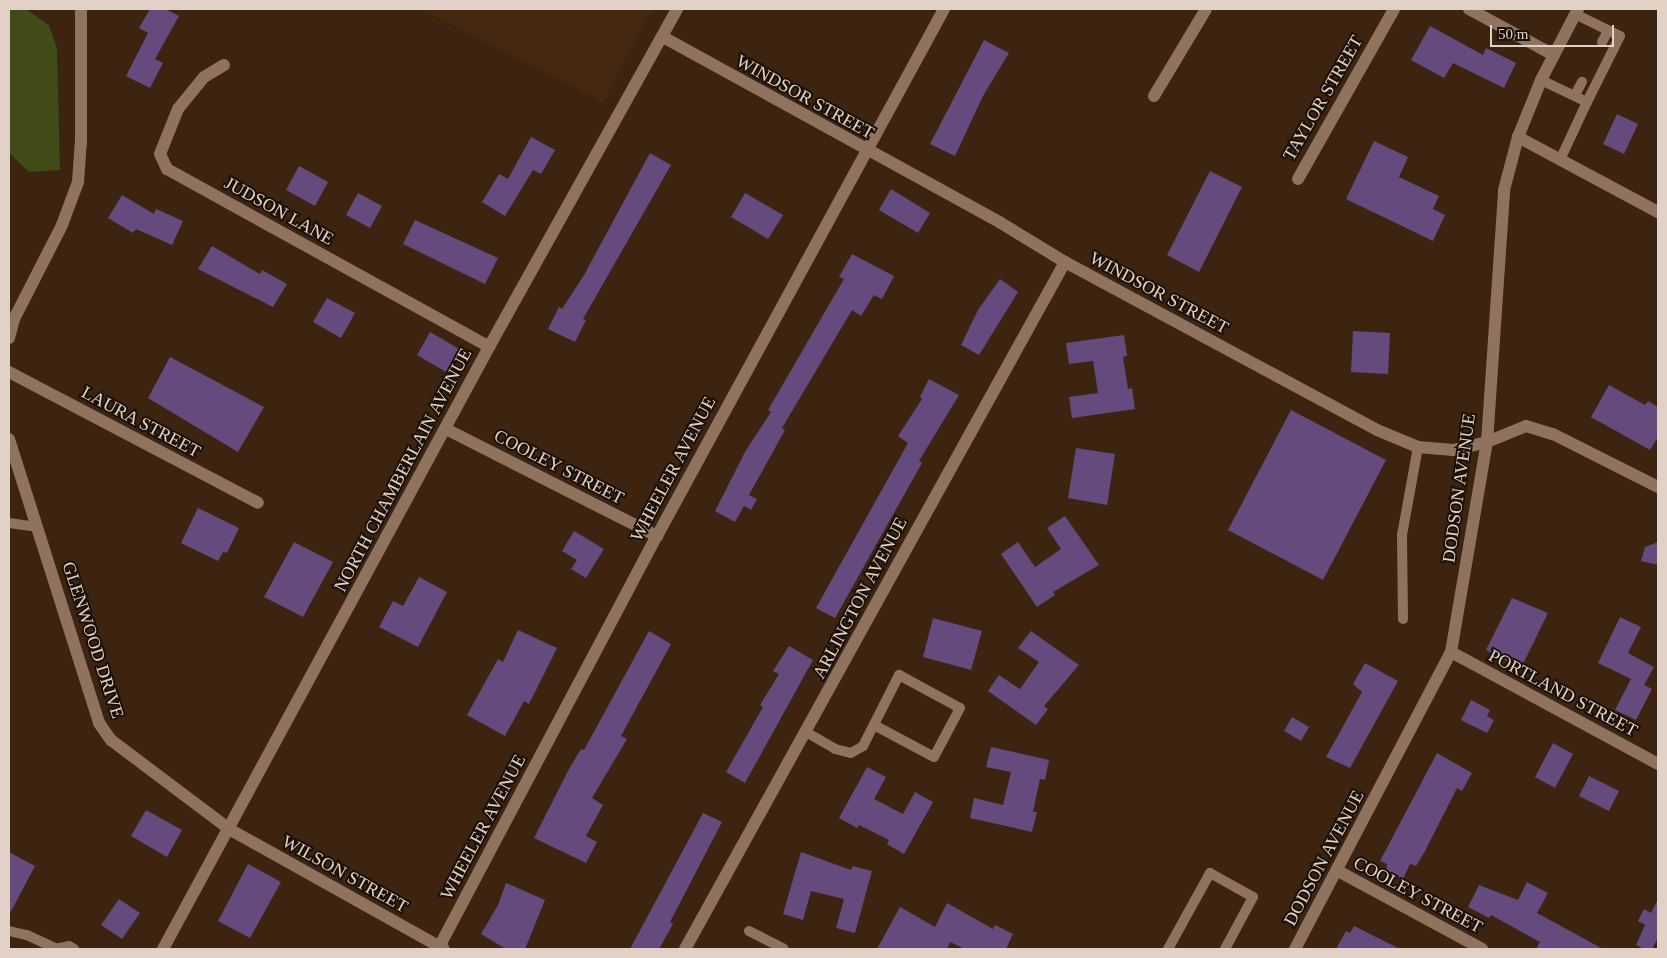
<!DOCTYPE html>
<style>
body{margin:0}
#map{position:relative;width:1667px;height:958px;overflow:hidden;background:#3c2411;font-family:"Times New Roman",serif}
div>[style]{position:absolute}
.built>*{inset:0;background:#462810}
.green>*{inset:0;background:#404b17}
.building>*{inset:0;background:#644a7d}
.lane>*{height:10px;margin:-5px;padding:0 5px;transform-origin:5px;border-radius:5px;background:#90735f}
.street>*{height:12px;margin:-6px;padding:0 6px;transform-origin:6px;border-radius:6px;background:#90735f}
.secondary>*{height:12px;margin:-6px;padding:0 6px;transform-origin:6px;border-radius:6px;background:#90735f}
span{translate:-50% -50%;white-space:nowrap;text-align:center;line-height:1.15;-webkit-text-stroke:4px #1b1008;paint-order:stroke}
.street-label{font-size:18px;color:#e1d1c6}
.frame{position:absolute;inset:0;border:10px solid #e1d1c6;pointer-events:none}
.scale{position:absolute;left:1490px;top:25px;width:124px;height:22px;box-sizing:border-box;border:2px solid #e1d1c6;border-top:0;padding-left:6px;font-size:15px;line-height:18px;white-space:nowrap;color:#e1d1c6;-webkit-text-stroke:4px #1b1008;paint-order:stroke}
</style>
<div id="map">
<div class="built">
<i style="clip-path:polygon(420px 9px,652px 9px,603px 102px)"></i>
</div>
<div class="green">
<i style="clip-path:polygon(9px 9px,25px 9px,49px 25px,57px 49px,60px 170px,29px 172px,9px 153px)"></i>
</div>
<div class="building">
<i style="clip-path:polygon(150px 9px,165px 9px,179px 16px,155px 59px,163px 63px,150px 88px,126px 76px,148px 33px,139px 28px)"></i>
<i style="clip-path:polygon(1430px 26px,1483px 55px,1486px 48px,1516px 63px,1504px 88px,1453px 63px,1444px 78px,1411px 60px)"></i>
<i style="clip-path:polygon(984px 40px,1009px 53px,983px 96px,955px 156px,930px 144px)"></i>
<i style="clip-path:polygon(1617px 114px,1638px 124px,1624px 154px,1603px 144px)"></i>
<i style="clip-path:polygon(531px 137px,555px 150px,541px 174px,533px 170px,505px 216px,482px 202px,499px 174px,508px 179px)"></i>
<i style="clip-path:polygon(1374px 141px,1408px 157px,1399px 177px,1439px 196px,1433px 209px,1445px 215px,1433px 241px,1346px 199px)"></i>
<i style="clip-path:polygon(650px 153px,671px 165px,583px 319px,586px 320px,575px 342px,548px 329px,559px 307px,562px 309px,584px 275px)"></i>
<i style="clip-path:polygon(299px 166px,328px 182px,315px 206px,286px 190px)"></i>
<i style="clip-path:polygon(1210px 171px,1242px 187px,1199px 272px,1167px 255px)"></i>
<i style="clip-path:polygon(891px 189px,930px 213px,918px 233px,879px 210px)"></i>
<i style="clip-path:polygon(358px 193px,382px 206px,370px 228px,346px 215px)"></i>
<i style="clip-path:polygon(745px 193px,783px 215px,768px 239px,731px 217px)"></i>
<i style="clip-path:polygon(122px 195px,154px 214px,156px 209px,183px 221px,172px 245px,136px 229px,133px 233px,108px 218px)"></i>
<i style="clip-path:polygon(415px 220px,498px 258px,485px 284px,403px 244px)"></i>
<i style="clip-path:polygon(212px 246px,260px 274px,262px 270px,287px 284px,273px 307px,198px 269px)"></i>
<i style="clip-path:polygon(852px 254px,894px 276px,882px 299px,874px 295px,861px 316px,852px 310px,782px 428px,785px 430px,749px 495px,757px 499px,751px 510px,744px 506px,735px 522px,715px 511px,745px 452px,771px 412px,768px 410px,844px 279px,839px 277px)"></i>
<i style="clip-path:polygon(1000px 279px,1018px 292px,979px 355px,961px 345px,978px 310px)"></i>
<i style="clip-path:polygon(327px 298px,355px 313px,341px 338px,313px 322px)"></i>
<i style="clip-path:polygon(1353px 331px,1390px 333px,1388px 374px,1351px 372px)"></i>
<i style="clip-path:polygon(430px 332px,459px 349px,446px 372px,417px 355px)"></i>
<i style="clip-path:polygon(1124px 335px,1127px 356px,1123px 357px,1128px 389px,1132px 388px,1135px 409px,1072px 418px,1069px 397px,1098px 393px,1093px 361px,1069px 364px,1066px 343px)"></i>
<i style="clip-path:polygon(170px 357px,264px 407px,238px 452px,148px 398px)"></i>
<i style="clip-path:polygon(929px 379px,959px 395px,919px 461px,922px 463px,835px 618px,816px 608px,908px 443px,898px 436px,922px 399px,920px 397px)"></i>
<i style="clip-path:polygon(1609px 385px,1645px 405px,1648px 401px,1658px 407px,1658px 437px,1650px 450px,1591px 417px)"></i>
<i style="clip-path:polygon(1291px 410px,1386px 460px,1323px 580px,1228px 530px)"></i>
<i style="clip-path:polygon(1076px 448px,1115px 454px,1107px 505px,1068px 498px)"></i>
<i style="clip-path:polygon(198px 508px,239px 528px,227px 553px,223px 552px,218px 561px,181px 543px)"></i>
<i style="clip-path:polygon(1065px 516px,1099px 565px,1053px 592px,1055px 595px,1037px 607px,1001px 554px,1018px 542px,1035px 567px,1061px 549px,1047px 528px)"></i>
<i style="clip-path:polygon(574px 531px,604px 549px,586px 578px,571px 569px,577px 560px,562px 551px)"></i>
<i style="clip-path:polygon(294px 542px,333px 562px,303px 617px,264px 597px)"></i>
<i style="clip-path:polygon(1658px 542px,1658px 565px,1641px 561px,1645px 547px)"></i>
<i style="clip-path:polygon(419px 577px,447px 592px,418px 647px,379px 627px,393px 601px,403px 606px)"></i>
<i style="clip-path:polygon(1512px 598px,1548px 613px,1521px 668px,1486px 650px)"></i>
<i style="clip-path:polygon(1620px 617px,1641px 627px,1628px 653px,1654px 667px,1644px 685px,1652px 689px,1636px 720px,1615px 710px,1631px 679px,1598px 663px)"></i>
<i style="clip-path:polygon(933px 618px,982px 631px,971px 670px,923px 657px)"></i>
<i style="clip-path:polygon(518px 630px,557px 648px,529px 704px,524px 701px,505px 736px,467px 715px,498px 659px,503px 662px)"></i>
<i style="clip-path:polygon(649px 631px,671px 644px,621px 736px,627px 739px,592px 798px,603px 805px,586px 836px,597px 842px,586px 863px,534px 838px,569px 769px,581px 749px,584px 750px)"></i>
<i style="clip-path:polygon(1031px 631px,1079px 665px,1044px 706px,1048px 709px,1036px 725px,988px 691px,999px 675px,1020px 689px,1039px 662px,1018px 648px)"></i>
<i style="clip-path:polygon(789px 646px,813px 660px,745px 783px,726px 772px,763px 707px,760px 705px,779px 674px,773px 671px)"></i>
<i style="clip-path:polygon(1365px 663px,1398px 681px,1350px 768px,1326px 757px,1362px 692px,1353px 684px)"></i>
<i style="clip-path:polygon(1471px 700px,1490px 710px,1487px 716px,1494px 720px,1487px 733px,1461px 720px)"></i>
<i style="clip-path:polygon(1292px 717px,1309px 727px,1301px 741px,1284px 731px)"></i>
<i style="clip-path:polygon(1553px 743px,1573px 754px,1555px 788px,1535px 777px)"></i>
<i style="clip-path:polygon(991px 747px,1049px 760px,1045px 780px,1040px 779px,1033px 812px,1037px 812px,1032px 832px,970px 818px,974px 798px,1003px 805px,1011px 772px,986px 767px)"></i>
<i style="clip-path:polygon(1437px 753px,1472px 773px,1462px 791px,1457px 788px,1424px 853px,1416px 866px,1410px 864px,1403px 879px,1386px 871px,1387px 864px,1380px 861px)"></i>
<i style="clip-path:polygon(867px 767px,886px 777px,874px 799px,903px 814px,915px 792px,933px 802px,904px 854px,887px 844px,889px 840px,859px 825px,857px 828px,839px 818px)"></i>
<i style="clip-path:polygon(1589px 776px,1619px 791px,1609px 811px,1579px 796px)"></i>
<i style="clip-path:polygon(146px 810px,182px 830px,167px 857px,131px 836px)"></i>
<i style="clip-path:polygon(703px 813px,722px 822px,670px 922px,673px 924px,659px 949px,630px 949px)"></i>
<i style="clip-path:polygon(9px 852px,35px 866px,9px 915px)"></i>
<i style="clip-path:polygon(801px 852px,851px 870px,853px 866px,872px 871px,855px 933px,836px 928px,844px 899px,811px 891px,803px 920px,783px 914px)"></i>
<i style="clip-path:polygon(248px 864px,281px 882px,250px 938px,218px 921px)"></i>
<i style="clip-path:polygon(1527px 882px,1548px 893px,1537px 913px,1603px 949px,1536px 949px,1540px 942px,1491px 915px,1489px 918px,1468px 907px,1479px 885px,1518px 900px)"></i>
<i style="clip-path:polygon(506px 883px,545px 900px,525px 949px,506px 949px,481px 934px,498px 905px)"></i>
<i style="clip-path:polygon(119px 899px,140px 913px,122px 939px,101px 925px)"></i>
<i style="clip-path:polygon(1658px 899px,1658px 938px,1652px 949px,1644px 949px,1636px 945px,1645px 925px,1638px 921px,1644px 909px,1651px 913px)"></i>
<i style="clip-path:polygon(947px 903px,993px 929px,995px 925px,1013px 934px,1006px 949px,965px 949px,950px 942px,947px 949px,877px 949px,900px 907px,935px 927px)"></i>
<i style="clip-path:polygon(1354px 926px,1400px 949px,1336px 949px,1346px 931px,1350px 933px)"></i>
</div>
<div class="lane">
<i style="left:1575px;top:14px;width:50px;rotate:26.1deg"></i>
<i style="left:1620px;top:36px;width:74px;rotate:116.6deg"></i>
<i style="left:1602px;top:42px;width:13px;rotate:-61deg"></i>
<i style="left:1541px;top:80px;width:51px;rotate:25.6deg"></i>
<i style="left:1587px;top:102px;width:64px;rotate:115deg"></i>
<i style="left:1575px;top:95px;width:15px;rotate:-62deg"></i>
<i style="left:9px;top:523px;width:28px;rotate:8deg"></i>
<i style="left:1403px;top:619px;width:84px;rotate:-90.7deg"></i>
<i style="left:1402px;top:535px;width:89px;rotate:-79.7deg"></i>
<i style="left:806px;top:732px;width:34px;rotate:30deg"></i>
<i style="left:835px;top:749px;width:16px;rotate:14deg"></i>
<i style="left:851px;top:753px;width:14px;rotate:-30deg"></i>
<i style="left:863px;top:746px;width:80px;rotate:-63.1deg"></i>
<i style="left:899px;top:675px;width:69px;rotate:28.4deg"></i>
<i style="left:960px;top:708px;width:55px;rotate:118deg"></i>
<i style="left:934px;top:757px;width:68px;rotate:-151.9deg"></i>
<i style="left:9px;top:931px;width:18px;rotate:13deg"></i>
<i style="left:27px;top:935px;width:31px;rotate:25deg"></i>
<i style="left:749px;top:931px;width:39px;rotate:27deg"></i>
<i style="left:55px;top:949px;width:14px;rotate:-12deg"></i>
<i style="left:69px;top:946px;width:6px;rotate:31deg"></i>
<i style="left:1168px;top:949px;width:87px;rotate:-61.1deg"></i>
<i style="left:1210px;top:873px;width:49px;rotate:29.2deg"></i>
<i style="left:1253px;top:897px;width:59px;rotate:118.3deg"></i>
</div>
<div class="street">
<i style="left:1469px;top:9px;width:94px;rotate:28.5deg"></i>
<i style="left:663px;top:37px;width:386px;rotate:28.8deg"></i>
<i style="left:1001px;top:223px;width:75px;rotate:31.4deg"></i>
<i style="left:1065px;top:262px;width:354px;rotate:28.3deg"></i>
<i style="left:1377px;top:430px;width:44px;rotate:22.5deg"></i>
<i style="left:1418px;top:447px;width:35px;rotate:5deg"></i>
<i style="left:1453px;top:450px;width:35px;rotate:-13deg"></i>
<i style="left:1487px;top:442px;width:42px;rotate:-22.3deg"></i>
<i style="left:1526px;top:426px;width:28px;rotate:17deg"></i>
<i style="left:1553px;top:434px;width:118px;rotate:26.8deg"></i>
<i style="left:224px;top:65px;width:23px;rotate:149deg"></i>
<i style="left:204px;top:77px;width:41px;rotate:129.1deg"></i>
<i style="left:178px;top:109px;width:48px;rotate:111.8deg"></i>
<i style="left:160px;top:154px;width:17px;rotate:65deg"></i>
<i style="left:167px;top:169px;width:368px;rotate:28.9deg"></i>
<i style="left:1154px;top:96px;width:101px;rotate:-59.1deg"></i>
<i style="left:1518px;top:137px;width:159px;rotate:28.2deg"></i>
<i style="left:1298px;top:179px;width:195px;rotate:-60.5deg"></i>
<i style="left:9px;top:372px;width:281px;rotate:27.7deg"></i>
<i style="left:446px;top:429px;width:237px;rotate:26.9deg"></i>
<i style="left:1451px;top:652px;width:235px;rotate:28.4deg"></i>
<i style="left:229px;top:829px;width:246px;rotate:29.2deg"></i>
<i style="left:1338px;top:871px;width:164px;rotate:28.4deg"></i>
<i style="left:438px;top:949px;width:467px;rotate:-62.1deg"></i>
<i style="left:657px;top:536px;width:600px;rotate:-61.43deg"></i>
<i style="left:685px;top:949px;width:785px;rotate:-61.05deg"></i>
</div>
<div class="secondary">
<i style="left:9px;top:338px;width:20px;rotate:-75deg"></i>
<i style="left:14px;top:319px;width:106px;rotate:-62.9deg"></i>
<i style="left:62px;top:225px;width:46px;rotate:-69.6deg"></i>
<i style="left:78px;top:182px;width:39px;rotate:-86deg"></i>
<i style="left:81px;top:143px;width:134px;rotate:-90deg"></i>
<i style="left:9px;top:439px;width:298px;rotate:72.4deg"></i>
<i style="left:99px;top:723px;width:21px;rotate:55deg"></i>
<i style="left:111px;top:740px;width:148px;rotate:37deg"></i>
<i style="left:163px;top:949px;width:685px;rotate:-61.56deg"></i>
<i style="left:489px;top:347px;width:387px;rotate:-60.9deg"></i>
<i style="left:1295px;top:949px;width:335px;rotate:-62.3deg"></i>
<i style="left:1451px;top:652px;width:213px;rotate:-80.3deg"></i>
<i style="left:1487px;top:442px;width:253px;rotate:-86.1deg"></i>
<i style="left:1504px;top:190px;width:55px;rotate:-75.2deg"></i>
<i style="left:1518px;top:137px;width:61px;rotate:-68deg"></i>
<i style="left:1541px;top:80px;width:80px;rotate:-62.5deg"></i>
</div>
<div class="street-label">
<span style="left:805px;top:97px;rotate:29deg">WINDSOR STREET</span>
<span style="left:1323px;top:98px;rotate:-60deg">TAYLOR STREET</span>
<span style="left:279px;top:211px;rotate:29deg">JUDSON LANE</span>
<span style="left:1159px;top:293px;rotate:28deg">WINDSOR STREET</span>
<span style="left:141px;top:422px;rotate:28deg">LAURA STREET</span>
<span style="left:559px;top:467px;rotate:27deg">COOLEY STREET</span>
<span style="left:673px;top:469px;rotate:-62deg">WHEELER AVENUE</span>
<span style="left:403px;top:470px;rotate:-62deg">NORTH CHAMBERLAIN AVENUE</span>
<span style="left:1459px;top:488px;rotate:-82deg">DODSON AVENUE</span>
<span style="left:860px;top:598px;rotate:-62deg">ARLINGTON AVENUE</span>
<span style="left:93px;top:640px;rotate:72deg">GLENWOOD DRIVE</span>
<span style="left:1563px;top:693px;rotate:28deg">PORTLAND STREET</span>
<span style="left:483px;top:827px;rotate:-62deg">WHEELER AVENUE</span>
<span style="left:1324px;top:858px;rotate:-62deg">DODSON AVENUE</span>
<span style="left:345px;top:874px;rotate:29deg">WILSON STREET</span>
<span style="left:1418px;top:895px;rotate:28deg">COOLEY STREET</span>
</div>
<div class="frame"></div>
<div class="scale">50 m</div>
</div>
